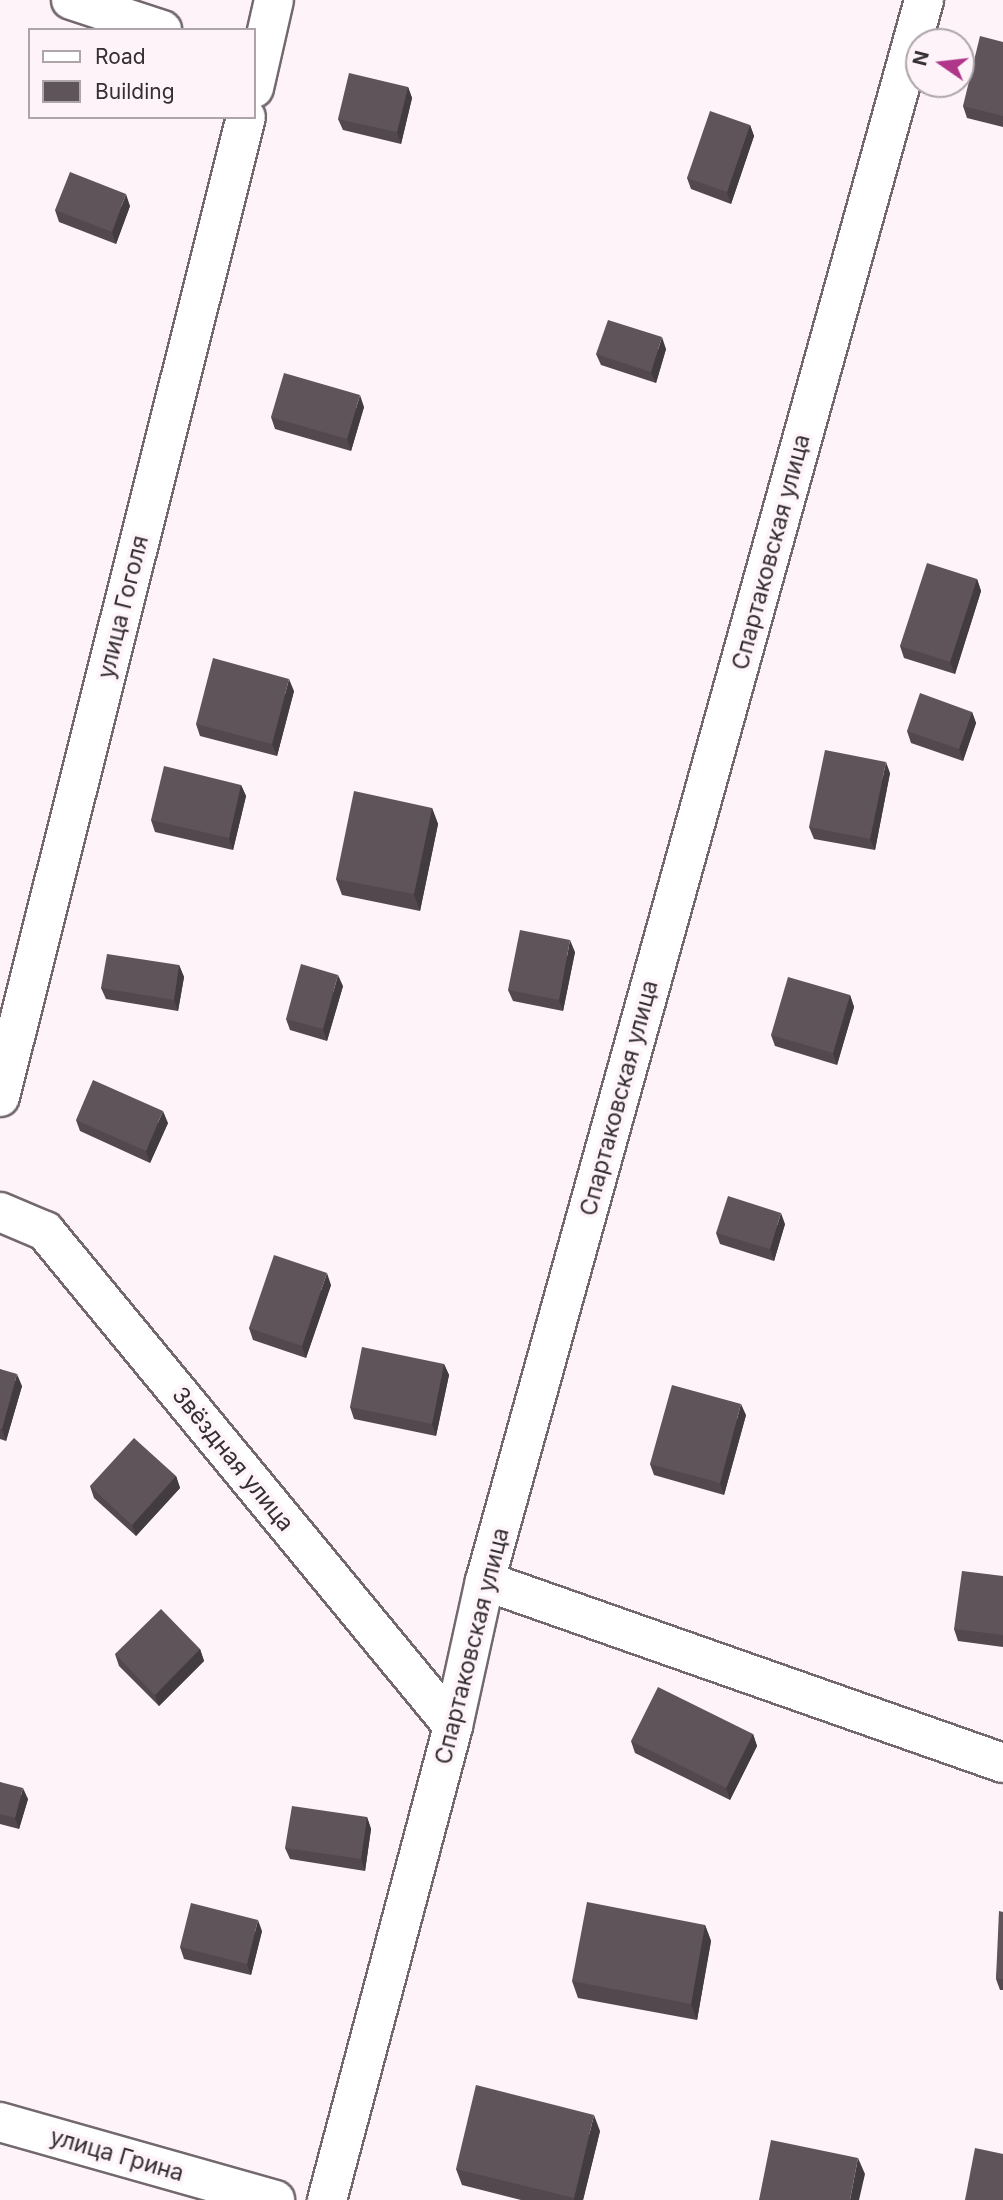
<!DOCTYPE html>
<meta charset="utf-8">
<style>
body{margin:0}
#map{position:relative;width:1003px;height:2200px;overflow:hidden;background:#fdf3f9;font-family:Inter,sans-serif}
div>[style]{position:absolute}
.roads{filter:drop-shadow(2px 0 #72686e) drop-shadow(-2px 0 #72686e) drop-shadow(0 2px #72686e) drop-shadow(0 -2px #72686e)}
.minor>*{height:38px;margin:-19px;padding:0 19px;transform-origin:19px;border-radius:19px;background:#fff}
.wall>*{inset:0;background:#52484d}
.shaded-wall>*{inset:0;background:#423b3f}
.building>*{inset:0;background:#5f545a}
span{translate:-50% -50%;white-space:nowrap;text-align:center;line-height:1.15;-webkit-text-stroke:7px #fdf3f9;paint-order:stroke}
.street-label{font-size:23px;color:#342f31}
.legend{position:absolute;left:28px;top:28px;width:228px;height:91px;box-sizing:border-box;background:#fdf3f9;border:2px solid #ada5a9;margin:0;padding:9px 12px;list-style:none;font-size:21px;color:#342f31}
.legend li{display:flex;align-items:center;gap:14px;height:35px}
.legend b{width:35px;border:2px solid #ada5a9}
.north{position:absolute;left:905px;top:28px;width:70px;height:70px;box-sizing:border-box;background:#fdf3f9;border:2px solid #ada5a9;border-radius:50%;rotate:284deg;font-size:19px;font-weight:700;line-height:28px;text-align:center;color:#342f31}
.north::after{content:'';display:block;margin:auto;width:24px;height:32px;background:#b0368a;clip-path:polygon(50% 0,100% 100%,50% 72%,0 100%)}
</style>
<div id="map">
<div class="roads">
<div class="minor">
<i style="left:71px;top:0;width:96px;rotate:18.2deg"></i>
<i style="left:254px;top:88px;width:90px;rotate:-77.2deg"></i>
<i style="left:0;top:1097px;width:1010px;rotate:-75.91deg"></i>
<i style="left:0;top:1212px;width:49px;rotate:22.9deg"></i>
<i style="left:45px;top:1231px;width:641px;rotate:50.5deg"></i>
<i style="left:485px;top:1581px;width:549px;rotate:19.36deg"></i>
<i style="left:0;top:2122px;width:286px;rotate:15.8deg"></i>
<i style="left:327px;top:2200px;width:490px;rotate:-75.1deg"></i>
<i style="left:453px;top:1726px;width:148px;rotate:-77.6deg"></i>
<i style="left:485px;top:1581px;width:1641px;rotate:-74.48deg"></i>
</div>
</div>
<div class="wall">
<i style="clip-path:polygon(1003px 42px,1003px 127px,967px 118px,963px 106px)"></i>
<i style="clip-path:polygon(408px 87px,412px 98px,401px 144px,343px 130px,338px 119px)"></i>
<i style="clip-path:polygon(750px 125px,754px 136px,731px 204px,691px 189px,687px 178px)"></i>
<i style="clip-path:polygon(130px 206px,116px 244px,59px 222px,55px 210px)"></i>
<i style="clip-path:polygon(666px 349px,656px 383px,601px 365px,596px 354px)"></i>
<i style="clip-path:polygon(364px 407px,351px 451px,275px 429px,271px 417px)"></i>
<i style="clip-path:polygon(977px 579px,981px 591px,955px 674px,904px 658px,900px 646px)"></i>
<i style="clip-path:polygon(294px 691px,277px 756px,200px 736px,196px 724px)"></i>
<i style="clip-path:polygon(972px 712px,976px 723px,963px 761px,911px 743px,907px 731px)"></i>
<i style="clip-path:polygon(890px 773px,875px 850px,814px 839px,809px 827px)"></i>
<i style="clip-path:polygon(241px 785px,246px 796px,233px 850px,155px 832px,151px 820px)"></i>
<i style="clip-path:polygon(432px 808px,438px 824px,420px 911px,342px 895px,336px 879px)"></i>
<i style="clip-path:polygon(575px 952px,563px 1011px,513px 1001px,508px 990px)"></i>
<i style="clip-path:polygon(179px 965px,184px 977px,178px 1011px,106px 999px,101px 988px)"></i>
<i style="clip-path:polygon(343px 986px,327px 1041px,290px 1030px,286px 1019px)"></i>
<i style="clip-path:polygon(850px 995px,854px 1007px,837px 1065px,775px 1046px,771px 1035px)"></i>
<i style="clip-path:polygon(76px 1120px,168px 1123px,150px 1163px,80px 1131px)"></i>
<i style="clip-path:polygon(785px 1224px,774px 1261px,720px 1244px,716px 1233px)"></i>
<i style="clip-path:polygon(331px 1285px,306px 1358px,253px 1340px,249px 1328px)"></i>
<i style="clip-path:polygon(444px 1364px,449px 1375px,436px 1436px,354px 1419px,350px 1407px)"></i>
<i style="clip-path:polygon(0 1369px,22px 1386px,6px 1441px,0 1439px)"></i>
<i style="clip-path:polygon(746px 1415px,724px 1495px,654px 1475px,650px 1464px)"></i>
<i style="clip-path:polygon(176px 1476px,180px 1488px,136px 1536px,94px 1498px,90px 1486px)"></i>
<i style="clip-path:polygon(1003px 1576px,1003px 1647px,958px 1641px,954px 1629px)"></i>
<i style="clip-path:polygon(200px 1649px,204px 1661px,159px 1706px,119px 1666px,115px 1654px)"></i>
<i style="clip-path:polygon(753px 1734px,757px 1746px,730px 1800px,635px 1753px,631px 1741px)"></i>
<i style="clip-path:polygon(0 1782px,28px 1799px,19px 1829px,0 1824px)"></i>
<i style="clip-path:polygon(367px 1817px,371px 1829px,365px 1871px,290px 1859px,285px 1848px)"></i>
<i style="clip-path:polygon(1003px 1912px,1003px 1990px,1000px 1990px,996px 1979px)"></i>
<i style="clip-path:polygon(705px 1925px,711px 1941px,697px 2020px,578px 1998px,572px 1981px)"></i>
<i style="clip-path:polygon(262px 1931px,251px 1975px,184px 1959px,180px 1947px)"></i>
<i style="clip-path:polygon(600px 2131px,583px 2200px,521px 2200px,462px 2185px,456px 2169px)"></i>
</div>
<div class="shaded-wall">
<i style="clip-path:polygon(408px 87px,412px 98px,401px 144px,397px 132px)"></i>
<i style="clip-path:polygon(750px 125px,754px 136px,731px 204px,727px 192px)"></i>
<i style="clip-path:polygon(126px 194px,130px 206px,116px 244px,112px 232px)"></i>
<i style="clip-path:polygon(662px 337px,666px 349px,656px 383px,651px 372px)"></i>
<i style="clip-path:polygon(360px 395px,364px 407px,351px 451px,347px 439px)"></i>
<i style="clip-path:polygon(977px 579px,981px 591px,955px 674px,950px 662px)"></i>
<i style="clip-path:polygon(289px 679px,294px 691px,277px 756px,272px 744px)"></i>
<i style="clip-path:polygon(972px 712px,976px 723px,963px 761px,959px 749px)"></i>
<i style="clip-path:polygon(886px 762px,890px 773px,875px 850px,870px 839px)"></i>
<i style="clip-path:polygon(241px 785px,246px 796px,233px 850px,229px 838px)"></i>
<i style="clip-path:polygon(432px 808px,438px 824px,420px 911px,414px 894px)"></i>
<i style="clip-path:polygon(570px 940px,575px 952px,563px 1011px,559px 1000px)"></i>
<i style="clip-path:polygon(179px 965px,184px 977px,178px 1011px,174px 1000px)"></i>
<i style="clip-path:polygon(338px 975px,343px 986px,327px 1041px,323px 1029px)"></i>
<i style="clip-path:polygon(850px 995px,854px 1007px,837px 1065px,833px 1053px)"></i>
<i style="clip-path:polygon(163px 1111px,168px 1123px,150px 1163px,146px 1151px)"></i>
<i style="clip-path:polygon(781px 1213px,785px 1224px,774px 1261px,770px 1249px)"></i>
<i style="clip-path:polygon(327px 1273px,331px 1285px,306px 1358px,302px 1346px)"></i>
<i style="clip-path:polygon(444px 1364px,449px 1375px,436px 1436px,432px 1424px)"></i>
<i style="clip-path:polygon(17px 1374px,22px 1386px,6px 1441px,2px 1429px)"></i>
<i style="clip-path:polygon(741px 1404px,746px 1415px,724px 1495px,720px 1483px)"></i>
<i style="clip-path:polygon(176px 1476px,180px 1488px,136px 1536px,132px 1525px)"></i>
<i style="clip-path:polygon(200px 1649px,204px 1661px,159px 1706px,155px 1695px)"></i>
<i style="clip-path:polygon(753px 1734px,757px 1746px,730px 1800px,726px 1788px)"></i>
<i style="clip-path:polygon(23px 1788px,28px 1799px,19px 1829px,15px 1818px)"></i>
<i style="clip-path:polygon(367px 1817px,371px 1829px,365px 1871px,361px 1859px)"></i>
<i style="clip-path:polygon(258px 1920px,262px 1931px,251px 1975px,247px 1964px)"></i>
<i style="clip-path:polygon(705px 1925px,711px 1941px,697px 2020px,691px 2004px)"></i>
<i style="clip-path:polygon(594px 2115px,600px 2131px,583px 2200px,574px 2200px,574px 2198px)"></i>
<i style="clip-path:polygon(858px 2158px,865px 2174px,859px 2200px,850px 2200px)"></i>
</div>
<div class="building">
<i style="clip-path:polygon(980px 36px,1003px 42px,1003px 116px,963px 106px)"></i>
<i style="clip-path:polygon(349px 73px,408px 87px,397px 132px,338px 119px)"></i>
<i style="clip-path:polygon(710px 111px,750px 125px,727px 192px,687px 178px)"></i>
<i style="clip-path:polygon(70px 172px,126px 194px,112px 232px,55px 210px)"></i>
<i style="clip-path:polygon(608px 320px,662px 337px,651px 372px,596px 354px)"></i>
<i style="clip-path:polygon(284px 373px,360px 395px,347px 439px,271px 417px)"></i>
<i style="clip-path:polygon(927px 563px,977px 579px,950px 662px,900px 646px)"></i>
<i style="clip-path:polygon(213px 658px,289px 679px,272px 744px,196px 724px)"></i>
<i style="clip-path:polygon(920px 693px,972px 712px,959px 749px,907px 731px)"></i>
<i style="clip-path:polygon(825px 750px,886px 762px,870px 839px,809px 827px)"></i>
<i style="clip-path:polygon(164px 766px,241px 785px,229px 838px,151px 820px)"></i>
<i style="clip-path:polygon(354px 791px,432px 808px,414px 894px,336px 879px)"></i>
<i style="clip-path:polygon(520px 930px,570px 940px,559px 1000px,508px 990px)"></i>
<i style="clip-path:polygon(107px 954px,179px 965px,174px 1000px,101px 988px)"></i>
<i style="clip-path:polygon(301px 964px,338px 975px,323px 1029px,286px 1019px)"></i>
<i style="clip-path:polygon(788px 977px,850px 995px,833px 1053px,771px 1035px)"></i>
<i style="clip-path:polygon(93px 1080px,163px 1111px,146px 1151px,76px 1120px)"></i>
<i style="clip-path:polygon(728px 1196px,781px 1213px,770px 1249px,716px 1233px)"></i>
<i style="clip-path:polygon(274px 1255px,327px 1273px,302px 1346px,249px 1328px)"></i>
<i style="clip-path:polygon(362px 1347px,444px 1364px,432px 1424px,350px 1407px)"></i>
<i style="clip-path:polygon(0 1369px,17px 1374px,2px 1429px,0 1429px)"></i>
<i style="clip-path:polygon(672px 1385px,741px 1404px,720px 1483px,650px 1464px)"></i>
<i style="clip-path:polygon(134px 1438px,176px 1476px,132px 1525px,90px 1486px)"></i>
<i style="clip-path:polygon(962px 1571px,1003px 1576px,1003px 1635px,954px 1629px)"></i>
<i style="clip-path:polygon(161px 1609px,200px 1649px,155px 1695px,115px 1654px)"></i>
<i style="clip-path:polygon(658px 1687px,753px 1734px,726px 1788px,631px 1741px)"></i>
<i style="clip-path:polygon(0 1782px,23px 1788px,15px 1818px,0 1814px)"></i>
<i style="clip-path:polygon(292px 1806px,367px 1817px,361px 1859px,285px 1848px)"></i>
<i style="clip-path:polygon(587px 1902px,705px 1925px,691px 2004px,572px 1981px)"></i>
<i style="clip-path:polygon(191px 1903px,258px 1920px,247px 1964px,180px 1947px)"></i>
<i style="clip-path:polygon(999px 1911px,1003px 1912px,1003px 1979px,996px 1979px)"></i>
<i style="clip-path:polygon(476px 2085px,594px 2115px,574px 2198px,456px 2169px)"></i>
<i style="clip-path:polygon(771px 2140px,858px 2158px,850px 2200px,759px 2200px)"></i>
<i style="clip-path:polygon(975px 2148px,1003px 2154px,1003px 2200px,965px 2200px)"></i>
</div>
<div class="street-label">
<span style="left:771px;top:552px;rotate:-75deg">Спартаковская улица</span>
<span style="left:123px;top:607px;rotate:-76deg">улица Гоголя</span>
<span style="left:619px;top:1098px;rotate:-75deg">Спартаковская улица</span>
<span style="left:233px;top:1459px;rotate:51deg">Звёздная улица</span>
<span style="left:472px;top:1646px;rotate:-76deg">Спартаковская улица</span>
<span style="left:117px;top:2155px;rotate:16deg">улица Грина</span>
</div>
<ul class="legend">
<li><b style="height:9px;background:#fff"></b>Road</li>
<li><b style="height:19px;background:#5f545a"></b>Building</li>
</ul>
<div class="north">N</div>
</div>
